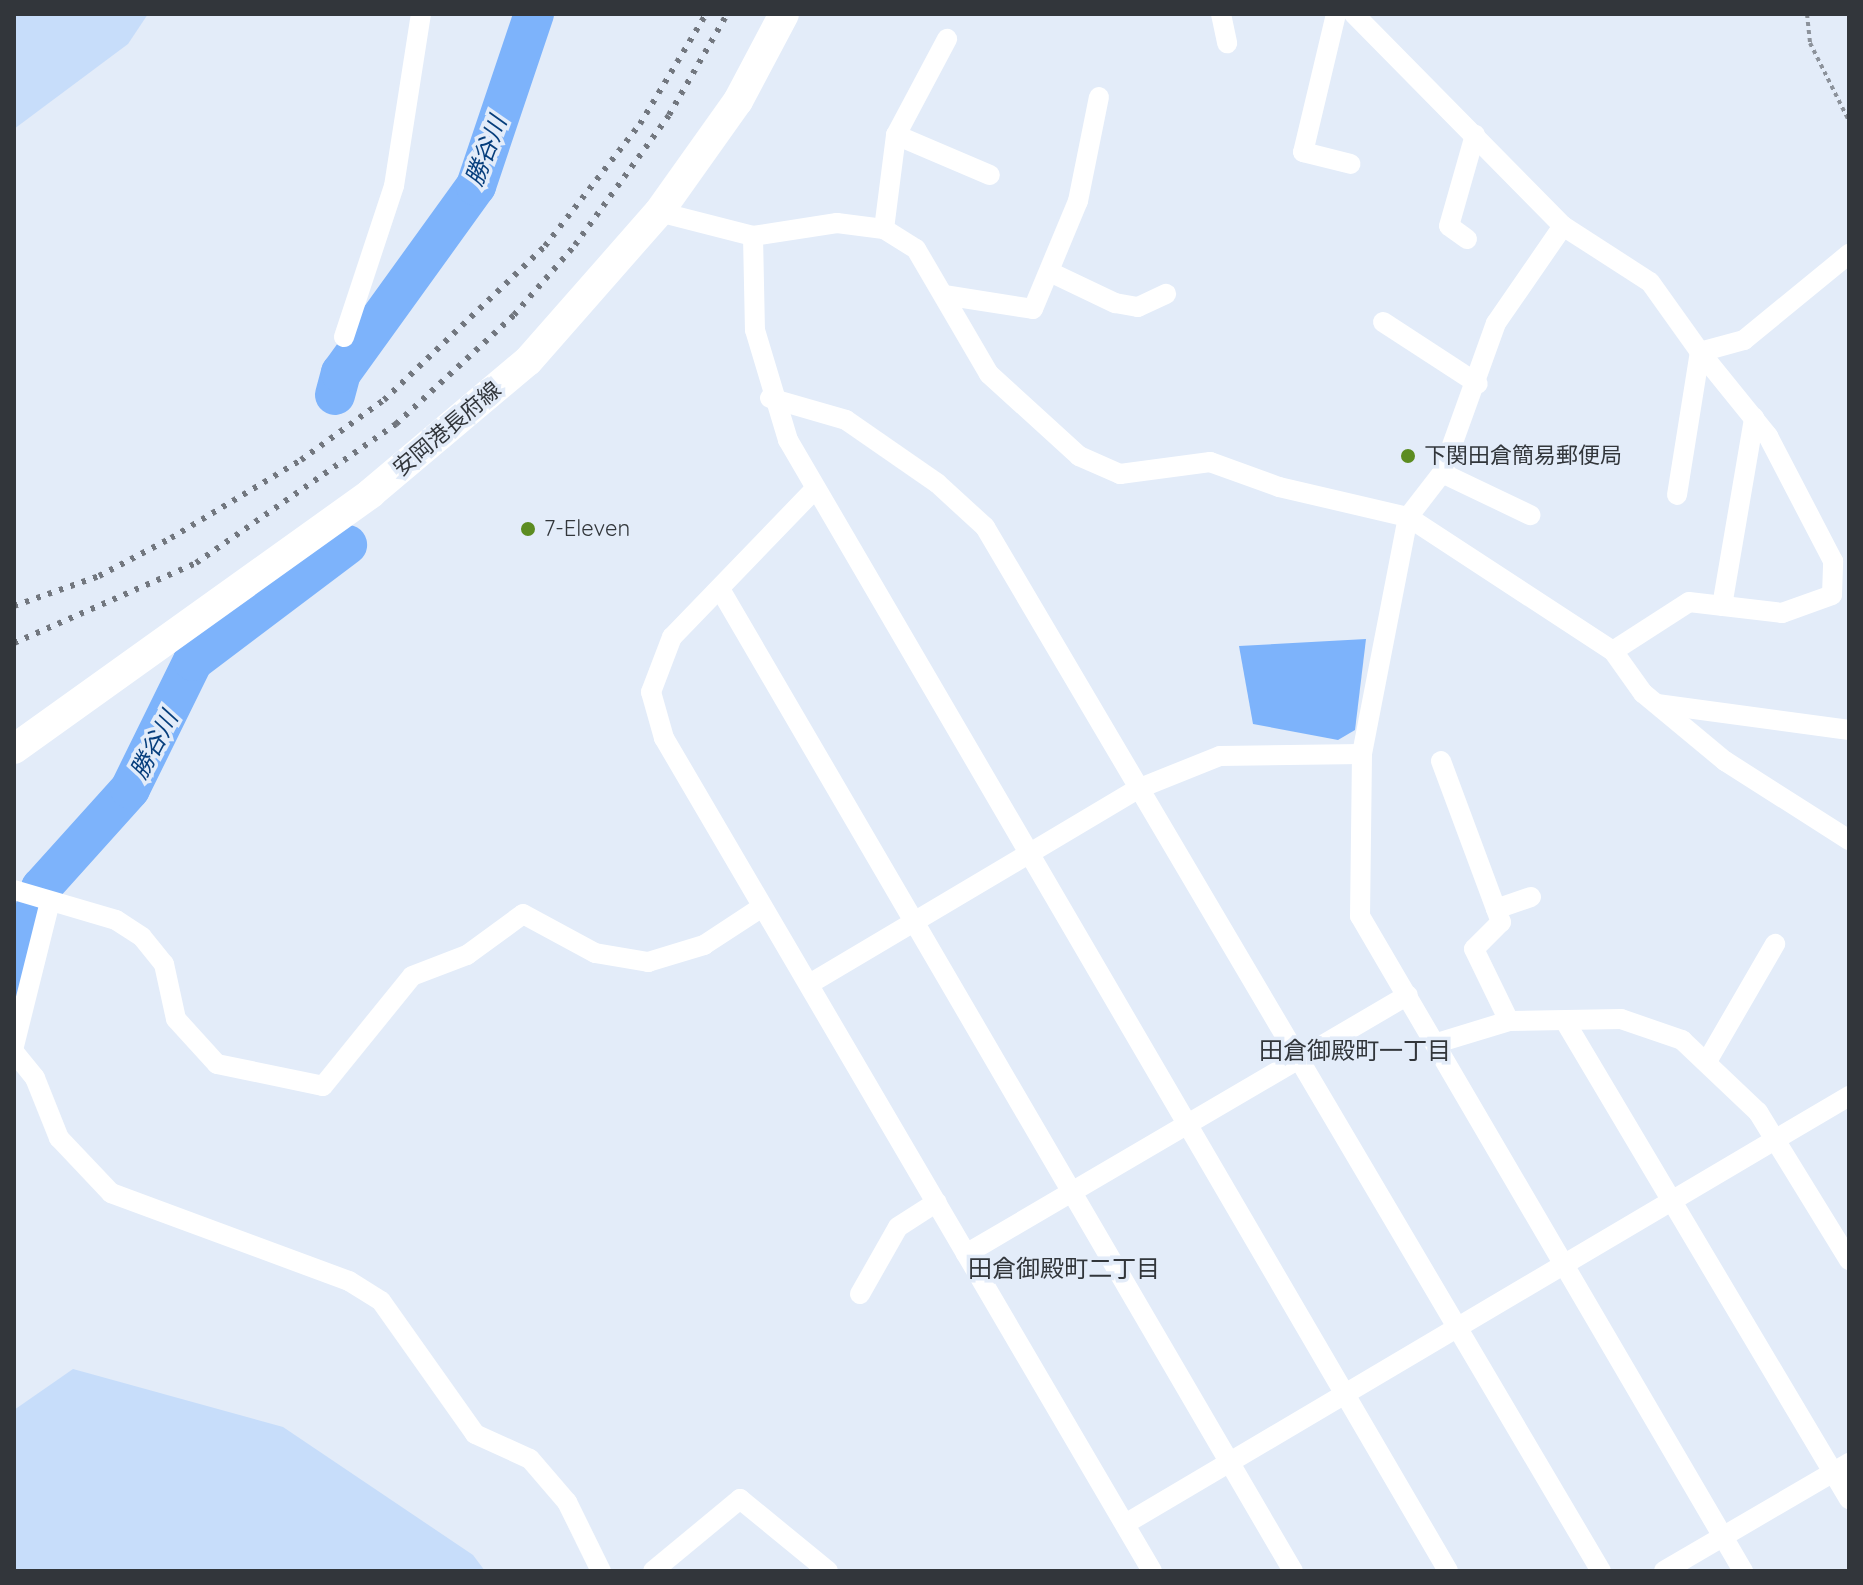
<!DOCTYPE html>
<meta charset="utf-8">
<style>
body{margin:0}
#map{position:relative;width:1863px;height:1585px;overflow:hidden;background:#e3ecf9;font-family:Quicksand,"Noto Sans JP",sans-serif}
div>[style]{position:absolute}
.green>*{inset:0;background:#c7ddfa}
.water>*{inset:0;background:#7db3fb}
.river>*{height:40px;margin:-20px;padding:0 20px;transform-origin:20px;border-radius:20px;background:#7db3fb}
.path>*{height:4px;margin-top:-2px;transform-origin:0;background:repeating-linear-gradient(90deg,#8c929b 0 4px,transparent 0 8px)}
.minor>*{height:20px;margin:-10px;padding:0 10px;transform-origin:10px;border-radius:10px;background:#fff}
.secondary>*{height:30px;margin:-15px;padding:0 15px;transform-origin:15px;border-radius:15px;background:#fff}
.rail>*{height:6px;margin-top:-3px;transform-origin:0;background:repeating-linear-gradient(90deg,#72777f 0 4px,transparent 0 12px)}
.dots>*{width:22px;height:22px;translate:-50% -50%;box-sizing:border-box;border:4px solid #e3ecf9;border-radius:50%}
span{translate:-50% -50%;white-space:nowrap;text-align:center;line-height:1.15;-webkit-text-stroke:7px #e3ecf9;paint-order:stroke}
.street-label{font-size:22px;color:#32363b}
.poi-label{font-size:22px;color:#32363b}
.left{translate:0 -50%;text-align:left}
.water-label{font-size:24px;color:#063e7c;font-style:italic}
.neighbourhood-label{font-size:24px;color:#32363b}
.frame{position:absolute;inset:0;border:16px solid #32363b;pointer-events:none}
</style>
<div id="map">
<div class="green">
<i style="clip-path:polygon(14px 14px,148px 14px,128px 44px,14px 129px)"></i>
<i style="clip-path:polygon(73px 1369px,283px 1427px,473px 1555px,485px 1571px,14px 1571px,14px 1410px)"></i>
</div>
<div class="water">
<i style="clip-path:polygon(1366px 639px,1355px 730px,1338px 740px,1253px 724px,1239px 646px)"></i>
</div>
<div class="river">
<i style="left:335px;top:395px;width:23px;rotate:-75deg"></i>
<i style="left:341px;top:373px;width:231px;rotate:-54.2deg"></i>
<i style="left:476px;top:186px;width:182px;rotate:-71.4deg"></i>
<i style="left:14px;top:986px;width:102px;rotate:-74.6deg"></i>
<i style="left:41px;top:888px;width:133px;rotate:-48deg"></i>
<i style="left:130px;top:789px;width:143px;rotate:-63.8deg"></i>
<i style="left:193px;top:661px;width:193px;rotate:-37deg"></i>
</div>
<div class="path">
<i style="left:1807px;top:14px;width:29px;rotate:84deg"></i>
<i style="left:1810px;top:43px;width:87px;rotate:63.4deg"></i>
</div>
<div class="minor">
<i style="left:1221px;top:14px;width:30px;rotate:78deg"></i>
<i style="left:1336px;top:14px;width:142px;rotate:103.4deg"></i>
<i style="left:1303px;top:152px;width:49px;rotate:14deg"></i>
<i style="left:1354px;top:14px;width:298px;rotate:45.4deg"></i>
<i style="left:1563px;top:226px;width:103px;rotate:32.8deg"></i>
<i style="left:1650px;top:282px;width:86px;rotate:54.5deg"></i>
<i style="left:1700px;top:352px;width:46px;rotate:-15.3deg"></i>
<i style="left:1744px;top:340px;width:136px;rotate:-39.3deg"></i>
<i style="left:896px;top:135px;width:102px;rotate:23.1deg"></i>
<i style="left:659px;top:212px;width:97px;rotate:14.3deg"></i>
<i style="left:753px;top:236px;width:85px;rotate:-8.8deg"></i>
<i style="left:837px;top:223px;width:47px;rotate:7.3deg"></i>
<i style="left:884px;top:229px;width:38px;rotate:32deg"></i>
<i style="left:916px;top:249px;width:145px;rotate:59.7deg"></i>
<i style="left:989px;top:374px;width:122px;rotate:42.3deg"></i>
<i style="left:1079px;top:456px;width:45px;rotate:23.7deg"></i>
<i style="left:1120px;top:474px;width:91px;rotate:-7.6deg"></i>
<i style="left:1210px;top:462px;width:73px;rotate:19.9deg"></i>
<i style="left:1279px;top:487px;width:132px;rotate:13.1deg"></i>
<i style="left:1408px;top:517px;width:245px;rotate:33.2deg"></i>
<i style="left:1613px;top:651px;width:52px;rotate:54.5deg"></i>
<i style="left:1643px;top:693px;width:107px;rotate:39.7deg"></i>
<i style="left:1725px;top:761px;width:147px;rotate:32.5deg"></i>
<i style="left:1563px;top:226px;width:118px;rotate:124.6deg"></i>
<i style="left:1496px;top:323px;width:159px;rotate:109.8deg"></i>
<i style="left:1442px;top:473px;width:56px;rotate:127.7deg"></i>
<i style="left:1408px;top:517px;width:241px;rotate:101deg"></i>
<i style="left:1362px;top:754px;width:162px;rotate:90.7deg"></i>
<i style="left:1360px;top:916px;width:759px;rotate:59.68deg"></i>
<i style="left:884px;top:229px;width:95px;rotate:-82.7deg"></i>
<i style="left:896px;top:135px;width:109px;rotate:-62deg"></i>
<i style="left:753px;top:236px;width:94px;rotate:88.8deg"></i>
<i style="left:755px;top:330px;width:115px;rotate:73.3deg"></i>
<i style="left:788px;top:440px;width:1309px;rotate:59.73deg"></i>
<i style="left:1467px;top:239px;width:22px;rotate:-144deg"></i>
<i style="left:1449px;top:226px;width:95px;rotate:-74.1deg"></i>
<i style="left:1052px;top:273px;width:70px;rotate:25.5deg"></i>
<i style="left:1115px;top:303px;width:23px;rotate:10deg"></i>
<i style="left:1138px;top:307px;width:31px;rotate:-25deg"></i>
<i style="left:944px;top:295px;width:90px;rotate:8.9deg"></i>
<i style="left:1033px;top:309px;width:117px;rotate:-67.4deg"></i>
<i style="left:1078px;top:201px;width:106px;rotate:-78.6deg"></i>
<i style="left:1383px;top:322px;width:113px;rotate:33.1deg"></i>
<i style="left:344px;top:337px;width:159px;rotate:-71.7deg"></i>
<i style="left:394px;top:186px;width:174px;rotate:-81.1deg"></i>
<i style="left:770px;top:398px;width:79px;rotate:16.1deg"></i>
<i style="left:846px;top:420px;width:111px;rotate:34.7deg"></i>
<i style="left:937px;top:483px;width:65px;rotate:42.5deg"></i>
<i style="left:985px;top:527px;width:1212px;rotate:59.46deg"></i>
<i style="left:1442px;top:473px;width:98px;rotate:25.5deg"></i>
<i style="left:815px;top:489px;width:206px;rotate:134deg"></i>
<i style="left:672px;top:637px;width:59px;rotate:110.9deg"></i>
<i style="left:651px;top:692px;width:48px;rotate:74.2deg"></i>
<i style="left:664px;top:738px;width:965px;rotate:59.64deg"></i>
<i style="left:1677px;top:495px;width:145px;rotate:-80.9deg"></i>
<i style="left:720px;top:589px;width:1137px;rotate:59.74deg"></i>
<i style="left:1722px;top:606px;width:191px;rotate:-80.3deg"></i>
<i style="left:1613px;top:651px;width:90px;rotate:-32.8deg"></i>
<i style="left:1689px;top:602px;width:94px;rotate:6.7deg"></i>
<i style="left:1782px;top:613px;width:53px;rotate:-19.8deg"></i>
<i style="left:1832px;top:595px;width:34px;rotate:-88deg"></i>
<i style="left:1833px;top:561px;width:141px;rotate:-117.5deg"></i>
<i style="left:1768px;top:436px;width:108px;rotate:-129deg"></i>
<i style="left:1657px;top:704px;width:194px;rotate:7.7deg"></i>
<i style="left:1441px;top:761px;width:172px;rotate:69.6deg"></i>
<i style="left:1501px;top:922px;width:38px;rotate:135deg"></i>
<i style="left:1474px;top:949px;width:80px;rotate:64.1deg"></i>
<i style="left:14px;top:890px;width:106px;rotate:16.4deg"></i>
<i style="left:116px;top:920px;width:31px;rotate:33deg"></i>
<i style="left:142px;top:937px;width:35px;rotate:51deg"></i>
<i style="left:164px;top:964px;width:56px;rotate:77.7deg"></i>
<i style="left:176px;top:1019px;width:61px;rotate:47.7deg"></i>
<i style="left:217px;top:1064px;width:108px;rotate:11.7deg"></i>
<i style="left:323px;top:1086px;width:141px;rotate:-51deg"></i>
<i style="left:412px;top:976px;width:59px;rotate:-20.9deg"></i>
<i style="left:467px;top:955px;width:69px;rotate:-36.2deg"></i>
<i style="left:523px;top:914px;width:82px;rotate:28.4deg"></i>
<i style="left:595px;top:953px;width:54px;rotate:9.6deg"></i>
<i style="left:648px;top:962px;width:59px;rotate:-16.9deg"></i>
<i style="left:704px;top:945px;width:69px;rotate:-33.2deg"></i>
<i style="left:1496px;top:909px;width:37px;rotate:-19deg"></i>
<i style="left:811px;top:983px;width:382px;rotate:-30.7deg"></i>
<i style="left:1140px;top:788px;width:86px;rotate:-21.8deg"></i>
<i style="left:1220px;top:756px;width:142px;rotate:-0.8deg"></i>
<i style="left:1566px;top:1023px;width:554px;rotate:59.27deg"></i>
<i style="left:1437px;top:1043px;width:75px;rotate:-17deg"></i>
<i style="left:1509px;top:1021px;width:112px;rotate:-1deg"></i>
<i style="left:1621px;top:1019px;width:65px;rotate:19deg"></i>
<i style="left:1682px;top:1040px;width:105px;rotate:43.5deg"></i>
<i style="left:1758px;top:1112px;width:174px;rotate:58.4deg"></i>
<i style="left:14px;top:1046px;width:148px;rotate:-76deg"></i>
<i style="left:14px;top:1052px;width:33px;rotate:51deg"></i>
<i style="left:35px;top:1078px;width:65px;rotate:68.2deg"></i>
<i style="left:59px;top:1138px;width:76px;rotate:46.6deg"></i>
<i style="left:111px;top:1193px;width:254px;rotate:20.3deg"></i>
<i style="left:349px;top:1281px;width:38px;rotate:32deg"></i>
<i style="left:381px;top:1301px;width:163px;rotate:54.7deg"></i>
<i style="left:475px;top:1434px;width:60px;rotate:24.4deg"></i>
<i style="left:530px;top:1459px;width:57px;rotate:49.3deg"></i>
<i style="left:567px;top:1502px;width:77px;rotate:63.8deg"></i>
<i style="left:1709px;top:1058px;width:132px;rotate:-59.9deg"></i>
<i style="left:966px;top:1254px;width:512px;rotate:-30.37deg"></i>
<i style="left:860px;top:1294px;width:77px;rotate:-60.4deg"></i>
<i style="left:898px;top:1227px;width:46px;rotate:-32.7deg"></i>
<i style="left:1125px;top:1524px;width:841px;rotate:-30.59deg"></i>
<i style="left:653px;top:1571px;width:113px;rotate:-39.6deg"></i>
<i style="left:740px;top:1499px;width:114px;rotate:39.3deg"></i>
<i style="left:1664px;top:1571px;width:214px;rotate:-30.3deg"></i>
</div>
<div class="secondary">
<i style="left:14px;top:749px;width:439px;rotate:-35.6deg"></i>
<i style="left:371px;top:493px;width:205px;rotate:-40.1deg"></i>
<i style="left:528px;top:361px;width:198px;rotate:-48.7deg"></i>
<i style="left:659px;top:212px;width:136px;rotate:-54.6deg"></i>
<i style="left:738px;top:101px;width:98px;rotate:-62.1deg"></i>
</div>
<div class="rail">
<i style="left:14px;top:606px;width:90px;rotate:-19.4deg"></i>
<i style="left:99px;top:576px;width:81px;rotate:-27.8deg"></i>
<i style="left:171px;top:538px;width:152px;rotate:-31deg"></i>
<i style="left:301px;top:460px;width:102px;rotate:-35.9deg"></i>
<i style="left:384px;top:400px;width:223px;rotate:-43.7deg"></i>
<i style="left:545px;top:246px;width:155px;rotate:-52.1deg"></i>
<i style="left:640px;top:124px;width:128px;rotate:-59deg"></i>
<i style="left:14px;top:643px;width:199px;rotate:-23.7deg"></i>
<i style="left:196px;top:563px;width:244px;rotate:-34.8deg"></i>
<i style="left:396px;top:424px;width:161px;rotate:-42.7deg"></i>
<i style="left:514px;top:315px;width:93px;rotate:-48.9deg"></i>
<i style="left:575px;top:245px;width:160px;rotate:-54.1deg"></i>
<i style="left:669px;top:115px;width:116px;rotate:-60.1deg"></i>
</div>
<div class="dots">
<i style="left:1408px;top:456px;background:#5c8c21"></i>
<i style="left:528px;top:529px;background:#5c8c21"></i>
</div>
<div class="street-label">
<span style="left:447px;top:429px;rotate:-40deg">安岡港長府線</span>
</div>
<div class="poi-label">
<span class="left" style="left:1424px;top:456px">下関田倉簡易郵便局</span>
<span class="left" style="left:544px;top:529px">7-Eleven</span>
</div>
<div class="water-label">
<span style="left:486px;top:151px;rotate:-69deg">勝谷川</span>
<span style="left:154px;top:745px;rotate:-62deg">勝谷川</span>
</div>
<div class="neighbourhood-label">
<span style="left:1355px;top:1051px">田倉御殿町一丁目</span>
<span style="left:1064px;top:1269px">田倉御殿町二丁目</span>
</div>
<div class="frame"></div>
</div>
